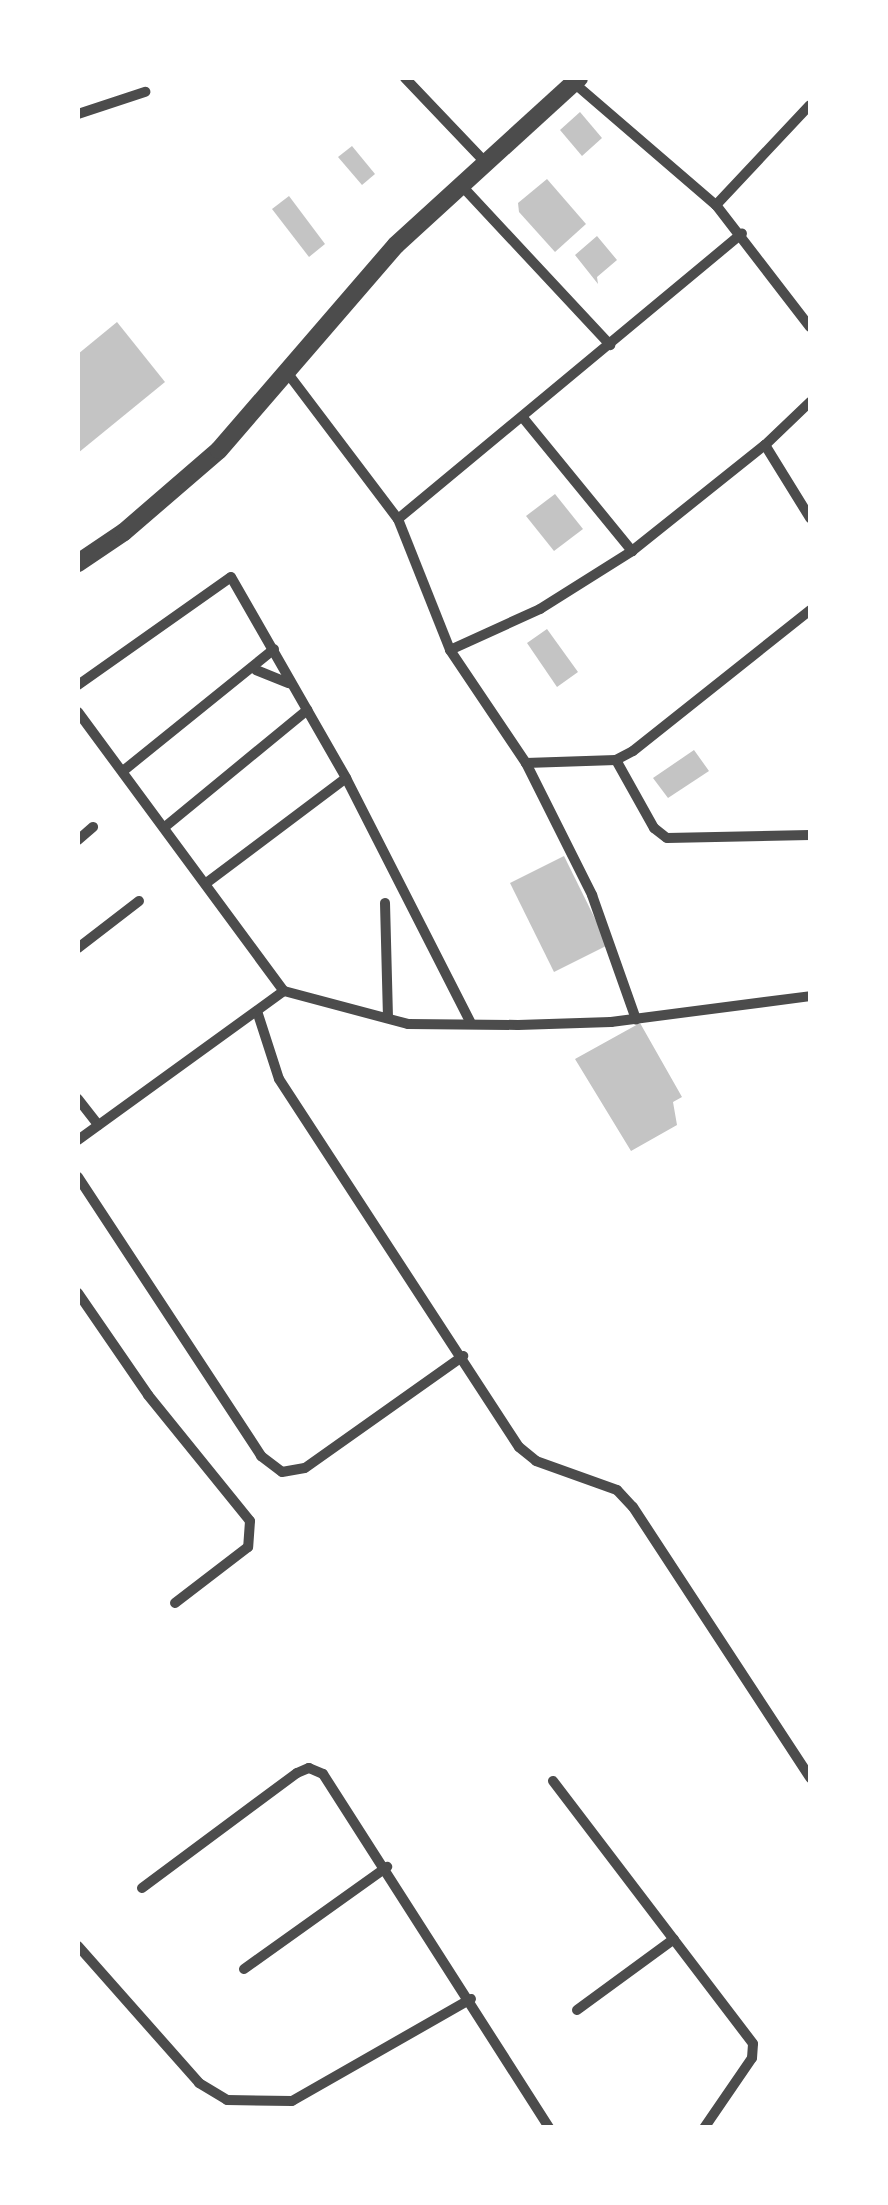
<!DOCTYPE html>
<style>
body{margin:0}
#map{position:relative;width:888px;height:2205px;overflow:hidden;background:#fff;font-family:Overpass,sans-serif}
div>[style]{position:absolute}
.building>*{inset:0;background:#c4c4c4}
.minor>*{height:10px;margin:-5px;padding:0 5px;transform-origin:5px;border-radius:5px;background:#4c4c4c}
.tertiary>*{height:18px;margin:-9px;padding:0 9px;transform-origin:9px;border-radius:9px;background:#4c4c4c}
span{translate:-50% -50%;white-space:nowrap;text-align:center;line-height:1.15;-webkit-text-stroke:8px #fff;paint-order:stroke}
.frame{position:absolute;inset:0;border:80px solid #fff;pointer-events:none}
</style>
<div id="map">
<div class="building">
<i style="clip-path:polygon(580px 112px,602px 138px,582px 156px,560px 130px)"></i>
<i style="clip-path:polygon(352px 146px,375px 174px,362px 185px,338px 157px)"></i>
<i style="clip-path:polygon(547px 179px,586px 224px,555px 252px,519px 212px,518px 203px)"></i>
<i style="clip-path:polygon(289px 196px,325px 244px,309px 257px,272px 209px)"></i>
<i style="clip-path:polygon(597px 236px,617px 260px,597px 277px,598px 284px,575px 255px)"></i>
<i style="clip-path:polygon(117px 322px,165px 382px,78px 453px,78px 354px)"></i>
<i style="clip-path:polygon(555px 494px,583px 529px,554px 551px,526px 516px)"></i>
<i style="clip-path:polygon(547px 629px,578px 672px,557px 687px,527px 643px)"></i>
<i style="clip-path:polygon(694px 750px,709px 771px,668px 798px,653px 778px)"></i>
<i style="clip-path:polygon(564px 856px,608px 945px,554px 972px,510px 883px)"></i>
<i style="clip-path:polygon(640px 1023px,682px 1097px,673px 1102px,677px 1125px,631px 1151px,575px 1059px)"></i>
</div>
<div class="minor">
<i style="left:405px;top:78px;width:117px;rotate:46.4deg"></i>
<i style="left:574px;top:83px;width:187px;rotate:40.7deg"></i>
<i style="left:716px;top:205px;width:154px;rotate:52.4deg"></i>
<i style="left:78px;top:114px;width:71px;rotate:-18.2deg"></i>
<i style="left:461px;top:185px;width:219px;rotate:47deg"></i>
<i style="left:716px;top:205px;width:137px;rotate:-46.8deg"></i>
<i style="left:289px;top:375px;width:181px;rotate:52.9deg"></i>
<i style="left:398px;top:519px;width:141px;rotate:68.3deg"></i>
<i style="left:450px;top:650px;width:136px;rotate:56.1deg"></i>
<i style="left:526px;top:763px;width:148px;rotate:63.4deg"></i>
<i style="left:592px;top:895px;width:132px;rotate:70.5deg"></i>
<i style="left:810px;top:402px;width:62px;rotate:136.3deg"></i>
<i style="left:765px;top:445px;width:86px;rotate:58.3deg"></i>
<i style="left:524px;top:419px;width:171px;rotate:50.7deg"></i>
<i style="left:398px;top:519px;width:447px;rotate:-39.7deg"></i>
<i style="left:450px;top:650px;width:99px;rotate:-24.5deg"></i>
<i style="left:540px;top:609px;width:109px;rotate:-32.2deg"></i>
<i style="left:632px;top:551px;width:170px;rotate:-38.6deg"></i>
<i style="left:256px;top:670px;width:35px;rotate:22deg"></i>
<i style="left:78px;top:685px;width:187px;rotate:-35.2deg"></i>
<i style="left:231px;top:577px;width:232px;rotate:60.2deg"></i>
<i style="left:346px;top:778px;width:273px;rotate:63deg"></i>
<i style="left:78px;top:712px;width:347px;rotate:53.6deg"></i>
<i style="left:284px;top:991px;width:128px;rotate:14.9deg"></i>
<i style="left:408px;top:1024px;width:110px;rotate:0.5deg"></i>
<i style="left:518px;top:1025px;width:93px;rotate:-1.8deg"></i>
<i style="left:611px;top:1022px;width:201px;rotate:-7.4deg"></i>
<i style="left:616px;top:760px;width:78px;rotate:60.8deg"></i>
<i style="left:654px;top:828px;width:16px;rotate:38deg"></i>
<i style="left:667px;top:838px;width:143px;rotate:-1.2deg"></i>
<i style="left:526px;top:763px;width:90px;rotate:-1.9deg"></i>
<i style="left:616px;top:760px;width:19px;rotate:-28deg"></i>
<i style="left:633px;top:751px;width:226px;rotate:-38.5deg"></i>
<i style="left:123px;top:771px;width:194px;rotate:-38.9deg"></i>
<i style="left:166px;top:826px;width:183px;rotate:-39.4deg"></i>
<i style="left:78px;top:840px;width:20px;rotate:-41deg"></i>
<i style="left:209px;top:881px;width:171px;rotate:-36.9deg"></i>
<i style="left:385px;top:903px;width:115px;rotate:88.5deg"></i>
<i style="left:78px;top:948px;width:77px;rotate:-37.6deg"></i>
<i style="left:257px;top:1011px;width:71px;rotate:72.1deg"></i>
<i style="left:279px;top:1079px;width:439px;rotate:56.9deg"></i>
<i style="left:519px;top:1447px;width:22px;rotate:39deg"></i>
<i style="left:536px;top:1461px;width:86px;rotate:19.7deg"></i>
<i style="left:617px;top:1490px;width:23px;rotate:47deg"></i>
<i style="left:633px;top:1507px;width:324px;rotate:56.8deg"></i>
<i style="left:78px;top:1099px;width:33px;rotate:52deg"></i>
<i style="left:78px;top:1140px;width:254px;rotate:-35.9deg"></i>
<i style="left:78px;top:1177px;width:334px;rotate:56.7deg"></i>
<i style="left:261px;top:1456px;width:26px;rotate:37deg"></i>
<i style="left:282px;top:1472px;width:23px;rotate:-10deg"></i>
<i style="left:305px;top:1468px;width:194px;rotate:-35.3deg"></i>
<i style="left:78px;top:1293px;width:124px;rotate:55.5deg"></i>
<i style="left:148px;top:1395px;width:162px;rotate:51deg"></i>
<i style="left:250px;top:1521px;width:26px;rotate:94deg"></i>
<i style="left:248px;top:1547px;width:92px;rotate:142.5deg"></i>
<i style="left:553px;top:1781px;width:330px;rotate:52.7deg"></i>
<i style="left:753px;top:2044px;width:14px;rotate:94deg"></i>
<i style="left:752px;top:2058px;width:85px;rotate:124.4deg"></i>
<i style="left:142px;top:1888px;width:193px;rotate:-36.6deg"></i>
<i style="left:297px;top:1773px;width:13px;rotate:-23deg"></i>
<i style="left:309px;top:1768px;width:15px;rotate:23deg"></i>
<i style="left:323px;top:1774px;width:420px;rotate:57.4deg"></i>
<i style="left:78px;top:1946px;width:183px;rotate:48.5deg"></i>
<i style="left:199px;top:2083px;width:33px;rotate:31deg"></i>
<i style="left:227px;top:2100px;width:65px;rotate:0.9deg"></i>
<i style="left:292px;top:2101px;width:206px;rotate:-29.7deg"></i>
<i style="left:244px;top:1969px;width:176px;rotate:-35.5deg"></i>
<i style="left:577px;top:2010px;width:120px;rotate:-36.2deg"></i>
</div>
<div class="tertiary">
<i style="left:78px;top:563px;width:55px;rotate:-34deg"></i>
<i style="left:124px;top:532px;width:125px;rotate:-40.8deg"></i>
<i style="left:219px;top:450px;width:271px;rotate:-49.2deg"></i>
<i style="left:396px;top:245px;width:248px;rotate:-42.4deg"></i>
</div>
<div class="frame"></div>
</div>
